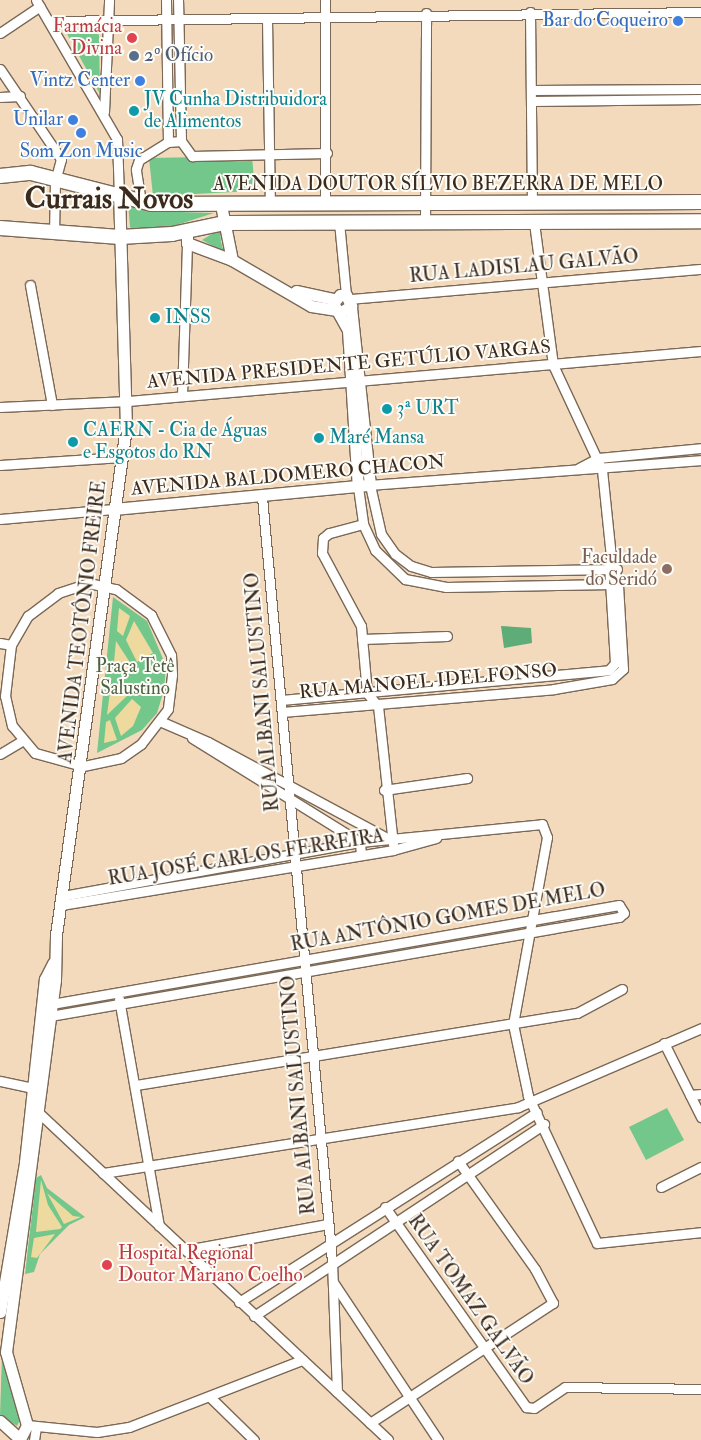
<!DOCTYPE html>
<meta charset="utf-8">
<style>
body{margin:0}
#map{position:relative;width:701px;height:1440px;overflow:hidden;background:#f3dabd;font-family:"IM FELL Double Pica",serif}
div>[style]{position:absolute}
.green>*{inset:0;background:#73c78b}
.forest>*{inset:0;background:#5eac77}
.sand>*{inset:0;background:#eeda9e}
.roads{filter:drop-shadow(1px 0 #7b6856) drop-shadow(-1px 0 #7b6856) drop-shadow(0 1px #7b6856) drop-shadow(0 -1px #7b6856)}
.minor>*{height:9px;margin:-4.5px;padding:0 4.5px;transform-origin:4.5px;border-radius:4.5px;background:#fff}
.major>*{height:11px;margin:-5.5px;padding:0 5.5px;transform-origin:5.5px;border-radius:5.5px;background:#fff}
.highway>*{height:14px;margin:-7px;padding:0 7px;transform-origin:7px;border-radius:7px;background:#fff}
.dots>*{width:14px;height:14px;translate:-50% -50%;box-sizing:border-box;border:2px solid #fdfcf7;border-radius:50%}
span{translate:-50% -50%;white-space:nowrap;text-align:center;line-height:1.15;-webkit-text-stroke:4px #fdfcf7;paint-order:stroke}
.shop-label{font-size:19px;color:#366cbe}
.right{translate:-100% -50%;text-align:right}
.health-label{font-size:19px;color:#be3a42}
.left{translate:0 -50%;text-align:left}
.service-label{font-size:19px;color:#4e5e75}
.culture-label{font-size:19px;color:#0d838f}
.street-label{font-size:19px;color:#3b2a1e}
.education-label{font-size:19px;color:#785e54}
.park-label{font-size:19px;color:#4f6144}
.town-label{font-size:29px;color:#3b2a1e;font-weight:700}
</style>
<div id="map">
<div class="green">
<i style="clip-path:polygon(93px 28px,99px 35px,100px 94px,66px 32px)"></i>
<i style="clip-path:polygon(252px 156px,255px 191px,153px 196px,149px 158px)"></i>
<i style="clip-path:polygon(128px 202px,149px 211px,214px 213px,164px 229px,136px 231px,130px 227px)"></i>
<i style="clip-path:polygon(220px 229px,221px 242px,224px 252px,202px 240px)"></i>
<i style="clip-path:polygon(113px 597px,147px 621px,166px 666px,164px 690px,157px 713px,142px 730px,97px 753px)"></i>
<i style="clip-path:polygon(667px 1108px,684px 1140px,646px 1160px,629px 1127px)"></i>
<i style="clip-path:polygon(41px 1175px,47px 1188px,85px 1217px,69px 1225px,40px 1254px,34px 1272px,25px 1274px,36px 1178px)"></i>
<i style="clip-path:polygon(2px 1354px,20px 1420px,17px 1426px,0 1415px)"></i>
</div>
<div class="forest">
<i style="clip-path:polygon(501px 626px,531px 628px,532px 643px,504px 648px)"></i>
</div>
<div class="sand">
<i style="clip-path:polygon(119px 608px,130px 616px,123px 636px,117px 631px)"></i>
<i style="clip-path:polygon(134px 621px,153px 653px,137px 662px,126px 640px)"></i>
<i style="clip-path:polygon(116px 641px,129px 661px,131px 674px,113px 672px)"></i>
<i style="clip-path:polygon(111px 684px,129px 685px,128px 695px,107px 715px)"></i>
<i style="clip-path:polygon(132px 699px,141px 707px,133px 726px,121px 736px,115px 718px)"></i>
<i style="clip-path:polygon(110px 720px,117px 740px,104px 743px,106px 722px)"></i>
<i style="clip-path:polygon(41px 1180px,48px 1205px,62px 1227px,60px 1229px,36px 1232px)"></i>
<i style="clip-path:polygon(47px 1193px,73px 1216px,81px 1217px,64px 1224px)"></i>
<i style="clip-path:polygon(55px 1234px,37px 1258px,31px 1257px,34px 1238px)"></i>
</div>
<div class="roads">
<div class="minor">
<i style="left:36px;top:0;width:161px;rotate:59.8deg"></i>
<i style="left:117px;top:139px;width:56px;rotate:88deg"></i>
<i style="left:166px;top:0;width:142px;rotate:89.2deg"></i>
<i style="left:325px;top:0;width:203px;rotate:90deg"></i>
<i style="left:530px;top:12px;width:192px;rotate:89.4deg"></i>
<i style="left:267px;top:19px;width:186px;rotate:89.1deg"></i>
<i style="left:50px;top:21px;width:651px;rotate:-0.79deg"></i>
<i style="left:0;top:33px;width:48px;rotate:-34deg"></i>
<i style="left:0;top:69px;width:109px;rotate:55.9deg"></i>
<i style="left:61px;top:159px;width:24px;rotate:105deg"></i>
<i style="left:55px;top:182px;width:51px;rotate:91.1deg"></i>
<i style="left:532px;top:90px;width:169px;rotate:-0.3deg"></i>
<i style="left:0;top:97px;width:20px;rotate:-3deg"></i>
<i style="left:533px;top:101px;width:168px;rotate:-0.7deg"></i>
<i style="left:104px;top:112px;width:112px;rotate:-87.4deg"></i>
<i style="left:181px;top:141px;width:19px;rotate:54deg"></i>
<i style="left:192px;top:156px;width:135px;rotate:-1.3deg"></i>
<i style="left:141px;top:202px;width:33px;rotate:-99deg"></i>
<i style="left:136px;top:169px;width:9px;rotate:-72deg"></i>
<i style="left:139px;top:160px;width:34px;rotate:-32deg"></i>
<i style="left:168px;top:142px;width:13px;rotate:-4deg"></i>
<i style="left:181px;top:141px;width:141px;rotate:-91.2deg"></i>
<i style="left:339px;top:222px;width:73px;rotate:84.5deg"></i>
<i style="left:425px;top:222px;width:209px;rotate:-89.7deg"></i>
<i style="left:30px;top:285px;width:122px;rotate:79.6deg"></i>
<i style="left:350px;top:299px;width:352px;rotate:-4.9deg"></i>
<i style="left:182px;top:395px;width:152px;rotate:-88.1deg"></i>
<i style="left:0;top:407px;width:128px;rotate:-2.7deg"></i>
<i style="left:128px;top:401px;width:575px;rotate:-4.99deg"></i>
<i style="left:0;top:465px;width:122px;rotate:-3.8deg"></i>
<i style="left:579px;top:468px;width:21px;rotate:-28deg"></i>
<i style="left:598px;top:458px;width:103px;rotate:-5.5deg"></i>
<i style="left:358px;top:487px;width:37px;rotate:82deg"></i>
<i style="left:363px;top:524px;width:29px;rotate:65deg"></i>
<i style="left:375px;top:550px;width:42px;rotate:44deg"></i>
<i style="left:405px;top:579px;width:42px;rotate:11deg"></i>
<i style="left:446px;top:587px;width:167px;rotate:-1deg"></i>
<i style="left:262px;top:497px;width:768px;rotate:84.77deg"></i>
<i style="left:332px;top:1262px;width:130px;rotate:87.8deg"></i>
<i style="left:0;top:519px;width:114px;rotate:-5deg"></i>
<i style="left:363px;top:524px;width:35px;rotate:165deg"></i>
<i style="left:329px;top:533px;width:8px;rotate:140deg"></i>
<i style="left:323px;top:538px;width:15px;rotate:94deg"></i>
<i style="left:322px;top:553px;width:83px;rotate:61.9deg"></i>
<i style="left:361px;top:626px;width:67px;rotate:84.9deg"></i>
<i style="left:367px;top:693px;width:17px;rotate:50deg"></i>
<i style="left:378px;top:706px;width:139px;rotate:83.8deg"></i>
<i style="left:617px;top:569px;width:186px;rotate:179.1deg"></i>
<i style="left:431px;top:572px;width:21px;rotate:-163deg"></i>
<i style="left:411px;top:566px;width:20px;rotate:-143deg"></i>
<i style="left:395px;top:554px;width:24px;rotate:-125deg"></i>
<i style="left:381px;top:534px;width:50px;rotate:-102.7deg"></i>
<i style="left:370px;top:485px;width:332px;rotate:-4.3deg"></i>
<i style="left:89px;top:583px;width:28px;rotate:13deg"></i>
<i style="left:116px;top:589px;width:44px;rotate:36.6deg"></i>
<i style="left:151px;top:615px;width:45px;rotate:63.4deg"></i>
<i style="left:171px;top:655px;width:20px;rotate:87deg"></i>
<i style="left:172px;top:675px;width:34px;rotate:97deg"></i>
<i style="left:168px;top:709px;width:44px;rotate:127.6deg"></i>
<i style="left:141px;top:744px;width:24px;rotate:145deg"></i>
<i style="left:121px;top:758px;width:40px;rotate:168deg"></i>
<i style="left:82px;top:766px;width:49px;rotate:-164.5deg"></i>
<i style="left:35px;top:753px;width:35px;rotate:-130deg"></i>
<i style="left:12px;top:726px;width:31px;rotate:-103deg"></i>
<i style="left:5px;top:696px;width:51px;rotate:-83.3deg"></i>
<i style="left:11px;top:645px;width:34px;rotate:-60deg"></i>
<i style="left:28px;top:616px;width:38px;rotate:-37deg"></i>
<i style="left:58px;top:593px;width:33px;rotate:-18deg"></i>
<i style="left:362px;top:639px;width:85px;rotate:-2deg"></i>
<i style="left:0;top:643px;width:11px;rotate:10deg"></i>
<i style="left:281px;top:700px;width:329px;rotate:-5.2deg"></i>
<i style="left:609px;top:670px;width:9px;rotate:-49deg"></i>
<i style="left:615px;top:663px;width:99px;rotate:-93.5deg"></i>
<i style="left:282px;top:712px;width:273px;rotate:-4.8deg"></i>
<i style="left:554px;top:689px;width:59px;rotate:-9.8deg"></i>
<i style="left:612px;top:679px;width:15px;rotate:-42deg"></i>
<i style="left:623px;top:669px;width:85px;rotate:-93.4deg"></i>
<i style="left:618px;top:584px;width:28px;rotate:-105deg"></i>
<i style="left:611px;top:557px;width:87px;rotate:-95.9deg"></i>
<i style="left:602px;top:470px;width:116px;rotate:-115deg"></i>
<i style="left:553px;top:365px;width:144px;rotate:-97.6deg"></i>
<i style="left:162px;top:722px;width:50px;rotate:23.5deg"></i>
<i style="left:208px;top:742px;width:203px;rotate:28.2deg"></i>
<i style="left:192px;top:738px;width:198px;rotate:31.8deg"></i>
<i style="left:360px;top:842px;width:13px;rotate:86deg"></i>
<i style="left:0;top:754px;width:26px;rotate:-31deg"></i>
<i style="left:384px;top:790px;width:84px;rotate:-8.2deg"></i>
<i style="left:62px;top:896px;width:303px;rotate:-10.3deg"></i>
<i style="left:360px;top:842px;width:183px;rotate:-5.6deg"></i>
<i style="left:542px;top:824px;width:14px;rotate:69deg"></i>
<i style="left:547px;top:837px;width:190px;rotate:100.3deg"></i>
<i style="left:513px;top:1024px;width:74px;rotate:78.2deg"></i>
<i style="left:528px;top:1096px;width:162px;rotate:64.9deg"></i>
<i style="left:597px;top:1243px;width:105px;rotate:-6deg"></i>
<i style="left:61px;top:905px;width:337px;rotate:-9.4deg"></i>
<i style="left:393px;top:850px;width:45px;rotate:-15.6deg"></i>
<i style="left:119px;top:999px;width:230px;rotate:80deg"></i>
<i style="left:50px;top:1016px;width:578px;rotate:-9.87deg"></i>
<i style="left:619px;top:917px;width:6px;rotate:-39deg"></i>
<i style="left:624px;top:913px;width:9px;rotate:-122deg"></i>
<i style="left:619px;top:905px;width:576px;rotate:170.1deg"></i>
<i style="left:664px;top:1043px;width:83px;rotate:63.4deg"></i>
<i style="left:0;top:1081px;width:34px;rotate:12deg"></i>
<i style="left:136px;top:1085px;width:447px;rotate:-9.3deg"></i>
<i style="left:577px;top:1013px;width:51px;rotate:-28.1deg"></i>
<i style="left:690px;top:1095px;width:11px;rotate:-5deg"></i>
<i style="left:39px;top:1113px;width:478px;rotate:43.1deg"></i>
<i style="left:103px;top:1173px;width:420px;rotate:-9deg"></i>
<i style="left:518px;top:1107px;width:199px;rotate:-23.3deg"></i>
<i style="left:661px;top:1187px;width:45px;rotate:-26.6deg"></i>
<i style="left:385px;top:1207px;width:245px;rotate:54.8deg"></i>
<i style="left:526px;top:1407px;width:8px;rotate:7deg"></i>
<i style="left:534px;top:1408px;width:37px;rotate:-34deg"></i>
<i style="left:565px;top:1387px;width:136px;rotate:0.8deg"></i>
<i style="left:186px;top:1250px;width:144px;rotate:-10.4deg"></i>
<i style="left:333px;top:1282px;width:190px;rotate:56.4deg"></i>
<i style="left:239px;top:1302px;width:353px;rotate:-32.5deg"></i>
<i style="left:254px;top:1316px;width:348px;rotate:-33.5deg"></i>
<i style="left:211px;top:1398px;width:60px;rotate:44.3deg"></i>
<i style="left:370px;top:1423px;width:219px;rotate:-33.3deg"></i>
<i style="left:553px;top:1303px;width:38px;rotate:-118deg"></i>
<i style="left:535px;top:1269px;width:133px;rotate:-125.5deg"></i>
<i style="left:27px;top:1425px;width:70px;rotate:5.7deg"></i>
<i style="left:97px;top:1432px;width:32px;rotate:-9deg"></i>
<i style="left:129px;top:1427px;width:186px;rotate:-21.2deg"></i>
<i style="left:34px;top:1440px;width:13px;rotate:-81deg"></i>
</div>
<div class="major">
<i style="left:221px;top:205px;width:56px;rotate:78.7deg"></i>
<i style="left:187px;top:231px;width:12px;rotate:90deg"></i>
<i style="left:187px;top:243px;width:48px;rotate:20.7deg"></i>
<i style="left:232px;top:260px;width:91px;rotate:30.2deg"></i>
<i style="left:311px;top:306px;width:26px;rotate:9deg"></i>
<i style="left:296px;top:291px;width:40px;rotate:12deg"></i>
<i style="left:341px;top:312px;width:12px;rotate:-31deg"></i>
<i style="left:351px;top:306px;width:12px;rotate:-114deg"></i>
<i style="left:346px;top:295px;width:6px;rotate:180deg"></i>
<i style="left:340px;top:295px;width:11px;rotate:131deg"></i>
<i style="left:333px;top:303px;width:31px;rotate:61deg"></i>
<i style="left:348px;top:330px;width:157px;rotate:86.4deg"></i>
<i style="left:114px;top:509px;width:257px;rotate:-5.4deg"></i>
<i style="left:370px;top:485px;width:180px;rotate:-96.1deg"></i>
<i style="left:0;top:1312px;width:152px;rotate:-80.5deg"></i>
<i style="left:25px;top:1162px;width:184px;rotate:-83.8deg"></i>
<i style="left:45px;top:979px;width:18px;rotate:-63deg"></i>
<i style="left:0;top:1421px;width:27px;rotate:42deg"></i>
<i style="left:20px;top:1439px;width:16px;rotate:-63deg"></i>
<i style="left:27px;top:1425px;width:76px;rotate:-106deg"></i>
<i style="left:6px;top:1352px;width:375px;rotate:-82.5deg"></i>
<i style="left:55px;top:980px;width:45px;rotate:-88.7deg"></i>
<i style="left:56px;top:935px;width:513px;rotate:-82.15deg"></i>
<i style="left:126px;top:427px;width:232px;rotate:-91.7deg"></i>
</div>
<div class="highway">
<i style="left:0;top:176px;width:31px;rotate:-6deg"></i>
<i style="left:31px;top:173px;width:125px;rotate:14.4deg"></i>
<i style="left:152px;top:204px;width:549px;rotate:-0.21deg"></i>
<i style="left:0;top:228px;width:120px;rotate:4.3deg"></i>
<i style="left:120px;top:237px;width:52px;rotate:-3.3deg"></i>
<i style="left:172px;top:234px;width:53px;rotate:-11.9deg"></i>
<i style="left:224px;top:223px;width:477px;rotate:-0.2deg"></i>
</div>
</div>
<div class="dots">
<i style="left:678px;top:21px;background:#3f7fe0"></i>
<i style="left:132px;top:38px;background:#e0444e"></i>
<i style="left:134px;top:56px;background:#5c6f8a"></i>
<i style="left:140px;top:81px;background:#3f7fe0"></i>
<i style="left:134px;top:111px;background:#0f9aa8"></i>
<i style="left:73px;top:120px;background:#3f7fe0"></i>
<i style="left:81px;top:133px;background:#3f7fe0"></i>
<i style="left:155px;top:318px;background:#0f9aa8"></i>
<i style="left:387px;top:409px;background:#0f9aa8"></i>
<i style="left:319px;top:438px;background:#0f9aa8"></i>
<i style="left:73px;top:442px;background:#0f9aa8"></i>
<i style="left:667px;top:569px;background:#8d6e63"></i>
<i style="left:107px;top:1265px;background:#e0444e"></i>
</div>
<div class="shop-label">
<span class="right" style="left:668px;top:21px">Bar do Coqueiro</span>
<span class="right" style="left:130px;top:81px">Vintz Center</span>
<span class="right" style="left:63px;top:120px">Unilar</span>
<span style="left:81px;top:152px">Som Zon Music</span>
</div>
<div class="health-label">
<span class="right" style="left:122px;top:38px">Farmácia<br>Divina</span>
<span class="left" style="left:118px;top:1265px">Hospital Regional<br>Doutor Mariano Coelho</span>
</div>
<div class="service-label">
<span class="left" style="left:144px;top:56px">2º Ofício</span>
</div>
<div class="culture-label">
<span class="left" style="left:144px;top:111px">JV Cunha Distribuidora<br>de Alimentos</span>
<span class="left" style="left:165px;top:318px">INSS</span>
<span class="left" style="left:397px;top:409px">3ª URT</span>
<span class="left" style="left:83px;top:442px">CAERN - Cia de Águas<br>e Esgotos do RN</span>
<span class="left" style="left:329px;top:438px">Maré Mansa</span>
</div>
<div class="street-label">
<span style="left:438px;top:185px">AVENIDA DOUTOR SÍLVIO BEZERRA DE MELO</span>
<span style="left:524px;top:267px;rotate:-5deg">RUA LADISLAU GALVÃO</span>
<span style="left:349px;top:365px;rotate:-5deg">AVENIDA PRESIDENTE GETÚLIO VARGAS</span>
<span style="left:288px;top:476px;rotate:-5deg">AVENIDA BALDOMERO CHACON</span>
<span style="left:83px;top:622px;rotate:-83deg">AVENIDA TEOTÔNIO FREIRE</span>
<span style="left:428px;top:682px;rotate:-5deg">RUA MANOEL IDELFONSO</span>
<span style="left:263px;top:692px;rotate:-95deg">RUA ALBANI SALUSTINO</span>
<span style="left:246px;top:858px;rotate:-9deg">RUA JOSÉ CARLOS FERREIRA</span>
<span style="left:448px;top:918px;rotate:-10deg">RUA ANTÔNIO GOMES DE MELO</span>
<span style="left:299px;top:1095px;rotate:-95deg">RUA ALBANI SALUSTINO</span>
<span style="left:470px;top:1300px;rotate:55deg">RUA TOMAZ GALVÃO</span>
</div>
<div class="education-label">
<span class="right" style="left:657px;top:569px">Faculdade<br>do Seridó</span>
</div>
<div class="park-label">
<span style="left:135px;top:678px">Praça Tetê<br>Salustino</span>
</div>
<div class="town-label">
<span style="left:109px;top:200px">Currais Novos</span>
</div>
</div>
